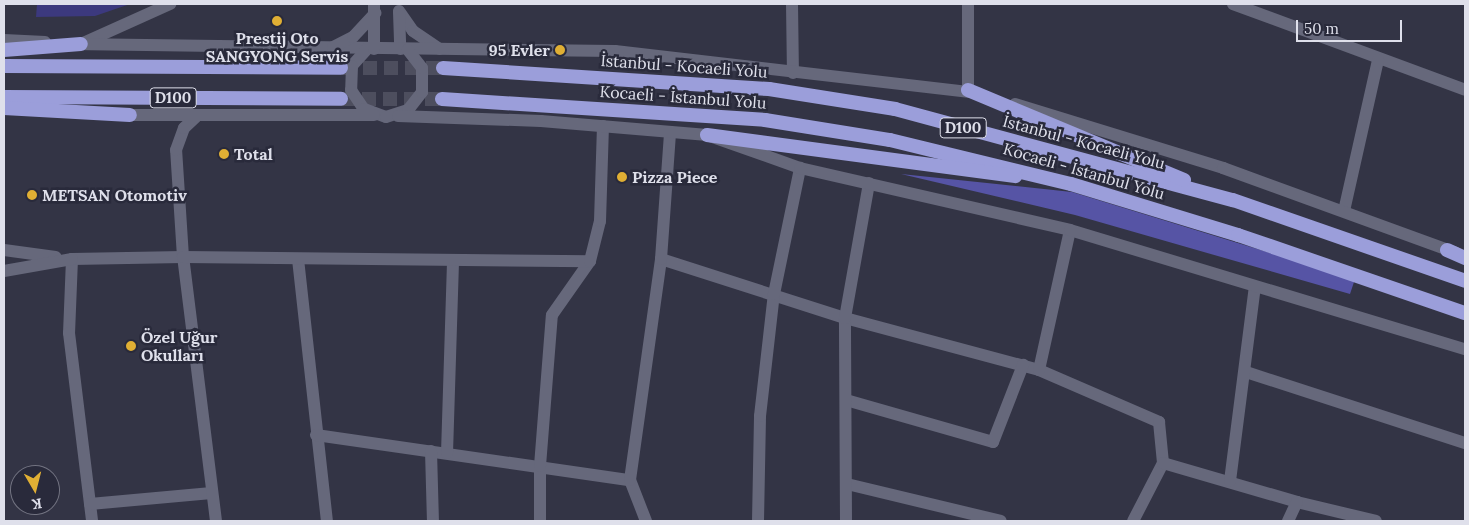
<!DOCTYPE html>
<meta charset="utf-8">
<style>
body{margin:0}
#map{position:relative;width:1469px;height:525px;overflow:hidden;background:#333445;font-family:Lora,serif}
div>[style]{position:absolute}
.green>*{inset:0;background:#3c397e}
.forest>*{inset:0;background:#5654a5}
.trunk-tunnel>*{height:14px;margin-top:-7px;transform-origin:0;background:repeating-linear-gradient(90deg,#4d4e5e 0 14px,transparent 0 21px)}
.minor>*{height:12px;margin:-6px;padding:0 6px;transform-origin:6px;border-radius:6px;background:#66687b}
.tertiary>*{height:12px;margin:-6px;padding:0 6px;transform-origin:6px;border-radius:6px;background:#66687b}
.secondary>*{height:12px;margin:-6px;padding:0 6px;transform-origin:6px;border-radius:6px;background:#66687b}
.trunk>*{height:14px;margin:-7px;padding:0 7px;transform-origin:7px;border-radius:7px;background:#9b9eda}
.dots>*{width:14px;height:14px;translate:-50% -50%;box-sizing:border-box;border:2px solid #292a3b;border-radius:50%}
span{translate:-50% -50%;white-space:nowrap;text-align:center;line-height:1.15;-webkit-text-stroke:5px #292a3b;paint-order:stroke}
.shield-label span{padding:1px 4px;background:#292a3b;border:1px solid;border-radius:4px;-webkit-text-stroke-width:0}
.shield-label{font-size:15px;color:#dfe0eb;font-weight:700}
.poi-label{font-size:16px;color:#dfe0eb;font-weight:700}
.right{translate:-100% -50%;text-align:right}
.left{translate:0 -50%;text-align:left}
.street-label{font-size:16px;color:#dfe0eb}
.frame{position:absolute;inset:0;border:5px solid #dfe0eb;pointer-events:none}
.north{position:absolute;left:10px;top:465px;width:50px;height:50px;box-sizing:border-box;background:#292a3b;border:1px solid #727381;border-radius:50%;rotate:172deg;font-size:14px;font-weight:700;line-height:20px;text-align:center;color:#dfe0eb}
.north::after{content:'';display:block;margin:auto;width:18px;height:22px;background:#e0af34;clip-path:polygon(50% 0,100% 100%,50% 72%,0 100%)}
.scale{position:absolute;left:1296px;top:20px;width:106px;height:22px;box-sizing:border-box;border:2px solid #dfe0eb;border-top:0;padding-left:6px;font-size:15px;line-height:18px;white-space:nowrap;color:#dfe0eb;-webkit-text-stroke:4px #292a3b;paint-order:stroke}
</style>
<div id="map">
<div class="green">
<i style="clip-path:polygon(37px 4px,130px 4px,95px 16px,36px 17px)"></i>
</div>
<div class="forest">
<i style="clip-path:polygon(901px 174px,1072px 192px,1355px 279px,1350px 294px,1075px 215px)"></i>
</div>
<div class="trunk-tunnel">
<i style="left:342px;top:68px;width:101px"></i>
<i style="left:341px;top:99px;width:101px"></i>
</div>
<div class="minor">
<i style="left:792px;top:4px;width:69px;rotate:89.2deg"></i>
<i style="left:1233px;top:4px;width:247px;rotate:20.3deg"></i>
<i style="left:81px;top:44px;width:98px;rotate:-24.2deg"></i>
<i style="left:968px;top:90px;width:86px;rotate:-90deg"></i>
<i style="left:1344px;top:211px;width:155px;rotate:-77.3deg"></i>
<i style="left:72px;top:259px;width:74px;rotate:92.3deg"></i>
<i style="left:69px;top:333px;width:189px;rotate:83deg"></i>
<i style="left:298px;top:259px;width:264px;rotate:83.7deg"></i>
<i style="left:661px;top:259px;width:193px;rotate:17.8deg"></i>
<i style="left:845px;top:318px;width:201px;rotate:15deg"></i>
<i style="left:1039px;top:370px;width:131px;rotate:23.4deg"></i>
<i style="left:1159px;top:422px;width:41px;rotate:84.4deg"></i>
<i style="left:1163px;top:463px;width:65px;rotate:117.3deg"></i>
<i style="left:1039px;top:370px;width:143px;rotate:-77.5deg"></i>
<i style="left:1246px;top:372px;width:230px;rotate:18deg"></i>
<i style="left:846px;top:400px;width:153px;rotate:15.9deg"></i>
<i style="left:993px;top:442px;width:83px;rotate:-68.7deg"></i>
<i style="left:316px;top:435px;width:317px;rotate:8.2deg"></i>
<i style="left:431px;top:451px;width:70px;rotate:88.4deg"></i>
<i style="left:447px;top:453px;width:191px;rotate:-88.2deg"></i>
<i style="left:1163px;top:463px;width:140px;rotate:16.2deg"></i>
<i style="left:1297px;top:502px;width:81px;rotate:13.5deg"></i>
<i style="left:1230px;top:481px;width:196px;rotate:-82.7deg"></i>
<i style="left:847px;top:484px;width:158px;rotate:13.5deg"></i>
<i style="left:90px;top:504px;width:122px;rotate:-5.2deg"></i>
<i style="left:540px;top:521px;width:55px;rotate:-90deg"></i>
<i style="left:540px;top:466px;width:151px;rotate:-85.5deg"></i>
<i style="left:552px;top:315px;width:66px;rotate:-54.9deg"></i>
<i style="left:646px;top:521px;width:44px;rotate:-111.3deg"></i>
<i style="left:630px;top:480px;width:223px;rotate:-82deg"></i>
<i style="left:661px;top:259px;width:126px;rotate:-85.9deg"></i>
<i style="left:758px;top:521px;width:105px;rotate:-88.9deg"></i>
<i style="left:760px;top:416px;width:123px;rotate:-83.5deg"></i>
<i style="left:774px;top:294px;width:129px;rotate:-78.3deg"></i>
<i style="left:846px;top:521px;width:203px;rotate:-90.3deg"></i>
<i style="left:845px;top:318px;width:137px;rotate:-79.9deg"></i>
<i style="left:1288px;top:521px;width:21px;rotate:-65deg"></i>
</div>
<div class="tertiary">
<i style="left:72px;top:259px;width:111px;rotate:-1deg"></i>
<i style="left:183px;top:257px;width:107px;rotate:-93.7deg"></i>
<i style="left:176px;top:150px;width:23px;rotate:-70deg"></i>
<i style="left:184px;top:128px;width:16px;rotate:-43deg"></i>
<i style="left:216px;top:521px;width:266px;rotate:-97.1deg"></i>
<i style="left:183px;top:257px;width:407px;rotate:0.6deg"></i>
<i style="left:590px;top:261px;width:41px;rotate:-76deg"></i>
<i style="left:600px;top:221px;width:95px;rotate:-88.2deg"></i>
</div>
<div class="secondary">
<i style="left:399px;top:11px;width:24px;rotate:55deg"></i>
<i style="left:413px;top:31px;width:32px;rotate:34deg"></i>
<i style="left:399px;top:12px;width:37px;rotate:88deg"></i>
<i style="left:4px;top:40px;width:41px;rotate:2.8deg"></i>
<i style="left:72px;top:44px;width:543px;rotate:0.74deg"></i>
<i style="left:615px;top:51px;width:364px;rotate:6.6deg"></i>
<i style="left:333px;top:47px;width:22px;rotate:-27deg"></i>
<i style="left:353px;top:37px;width:33px;rotate:-47deg"></i>
<i style="left:368px;top:48px;width:24px;rotate:132deg"></i>
<i style="left:352px;top:66px;width:24px;rotate:92deg"></i>
<i style="left:351px;top:90px;width:23px;rotate:56deg"></i>
<i style="left:364px;top:109px;width:23px;rotate:20deg"></i>
<i style="left:386px;top:117px;width:23px;rotate:-18deg"></i>
<i style="left:408px;top:110px;width:23px;rotate:-52deg"></i>
<i style="left:422px;top:92px;width:24px;rotate:-90deg"></i>
<i style="left:422px;top:68px;width:23px;rotate:-128deg"></i>
<i style="left:374px;top:49px;width:45px;rotate:-90deg"></i>
<i style="left:1015px;top:104px;width:218px;rotate:17.1deg"></i>
<i style="left:1223px;top:168px;width:248px;rotate:20deg"></i>
<i style="left:119px;top:115px;width:255px"></i>
<i style="left:398px;top:116px;width:143px;rotate:2deg"></i>
<i style="left:541px;top:121px;width:167px;rotate:4.8deg"></i>
<i style="left:707px;top:135px;width:99px;rotate:19.5deg"></i>
<i style="left:800px;top:168px;width:277px;rotate:12.9deg"></i>
<i style="left:1070px;top:230px;width:413px;rotate:16.8deg"></i>
<i style="left:4px;top:250px;width:52px;rotate:7.7deg"></i>
<i style="left:4px;top:271px;width:69px;rotate:-10deg"></i>
</div>
<div class="trunk">
<i style="left:4px;top:50px;width:77px;rotate:-4.5deg"></i>
<i style="left:4px;top:66px;width:337px;rotate:0.3deg"></i>
<i style="left:443px;top:68px;width:327px;rotate:3.7deg"></i>
<i style="left:769px;top:89px;width:128px;rotate:9deg"></i>
<i style="left:895px;top:109px;width:350px;rotate:15.1deg"></i>
<i style="left:1233px;top:200px;width:246px;rotate:19.2deg"></i>
<i style="left:968px;top:90px;width:234px;rotate:22.6deg"></i>
<i style="left:4px;top:97px;width:337px;rotate:0.3deg"></i>
<i style="left:442px;top:99px;width:324px;rotate:3.7deg"></i>
<i style="left:765px;top:120px;width:127px;rotate:9.1deg"></i>
<i style="left:890px;top:140px;width:186px;rotate:13.7deg"></i>
<i style="left:1071px;top:184px;width:175px;rotate:17deg"></i>
<i style="left:1238px;top:235px;width:240px;rotate:19deg"></i>
<i style="left:4px;top:108px;width:126px;rotate:3.2deg"></i>
<i style="left:707px;top:135px;width:311px;rotate:7.6deg"></i>
<i style="left:1447px;top:250px;width:20px;rotate:24deg"></i>
</div>
<div class="dots">
<i style="left:277px;top:21px;background:#e0af34"></i>
<i style="left:560px;top:50px;background:#e0af34"></i>
<i style="left:224px;top:154px;background:#e0af34"></i>
<i style="left:622px;top:177px;background:#e0af34"></i>
<i style="left:32px;top:195px;background:#e0af34"></i>
<i style="left:131px;top:346px;background:#e0af34"></i>
</div>
<div class="shield-label">
<span style="left:173px;top:98px">D100</span>
<span style="left:963px;top:128px">D100</span>
</div>
<div class="poi-label">
<span style="left:277px;top:47px">Prestij Oto<br>SANGYONG Servis</span>
<span class="right" style="left:550px;top:50px">95 Evler</span>
<span class="left" style="left:234px;top:154px">Total</span>
<span class="left" style="left:632px;top:177px">Pizza Piece</span>
<span class="left" style="left:42px;top:195px">METSAN Otomotiv</span>
<span class="left" style="left:141px;top:346px">Özel Uğur<br>Okulları</span>
</div>
<div class="street-label">
<span style="left:684px;top:66px;rotate:4deg">İstanbul - Kocaeli Yolu</span>
<span style="left:683px;top:97px;rotate:4deg">Kocaeli - İstanbul Yolu</span>
<span style="left:1084px;top:142px;rotate:15deg">İstanbul - Kocaeli Yolu</span>
<span style="left:1084px;top:171px;rotate:16deg">Kocaeli - İstanbul Yolu</span>
</div>
<div class="frame"></div>
<div class="north">K</div>
<div class="scale">50 m</div>
</div>
